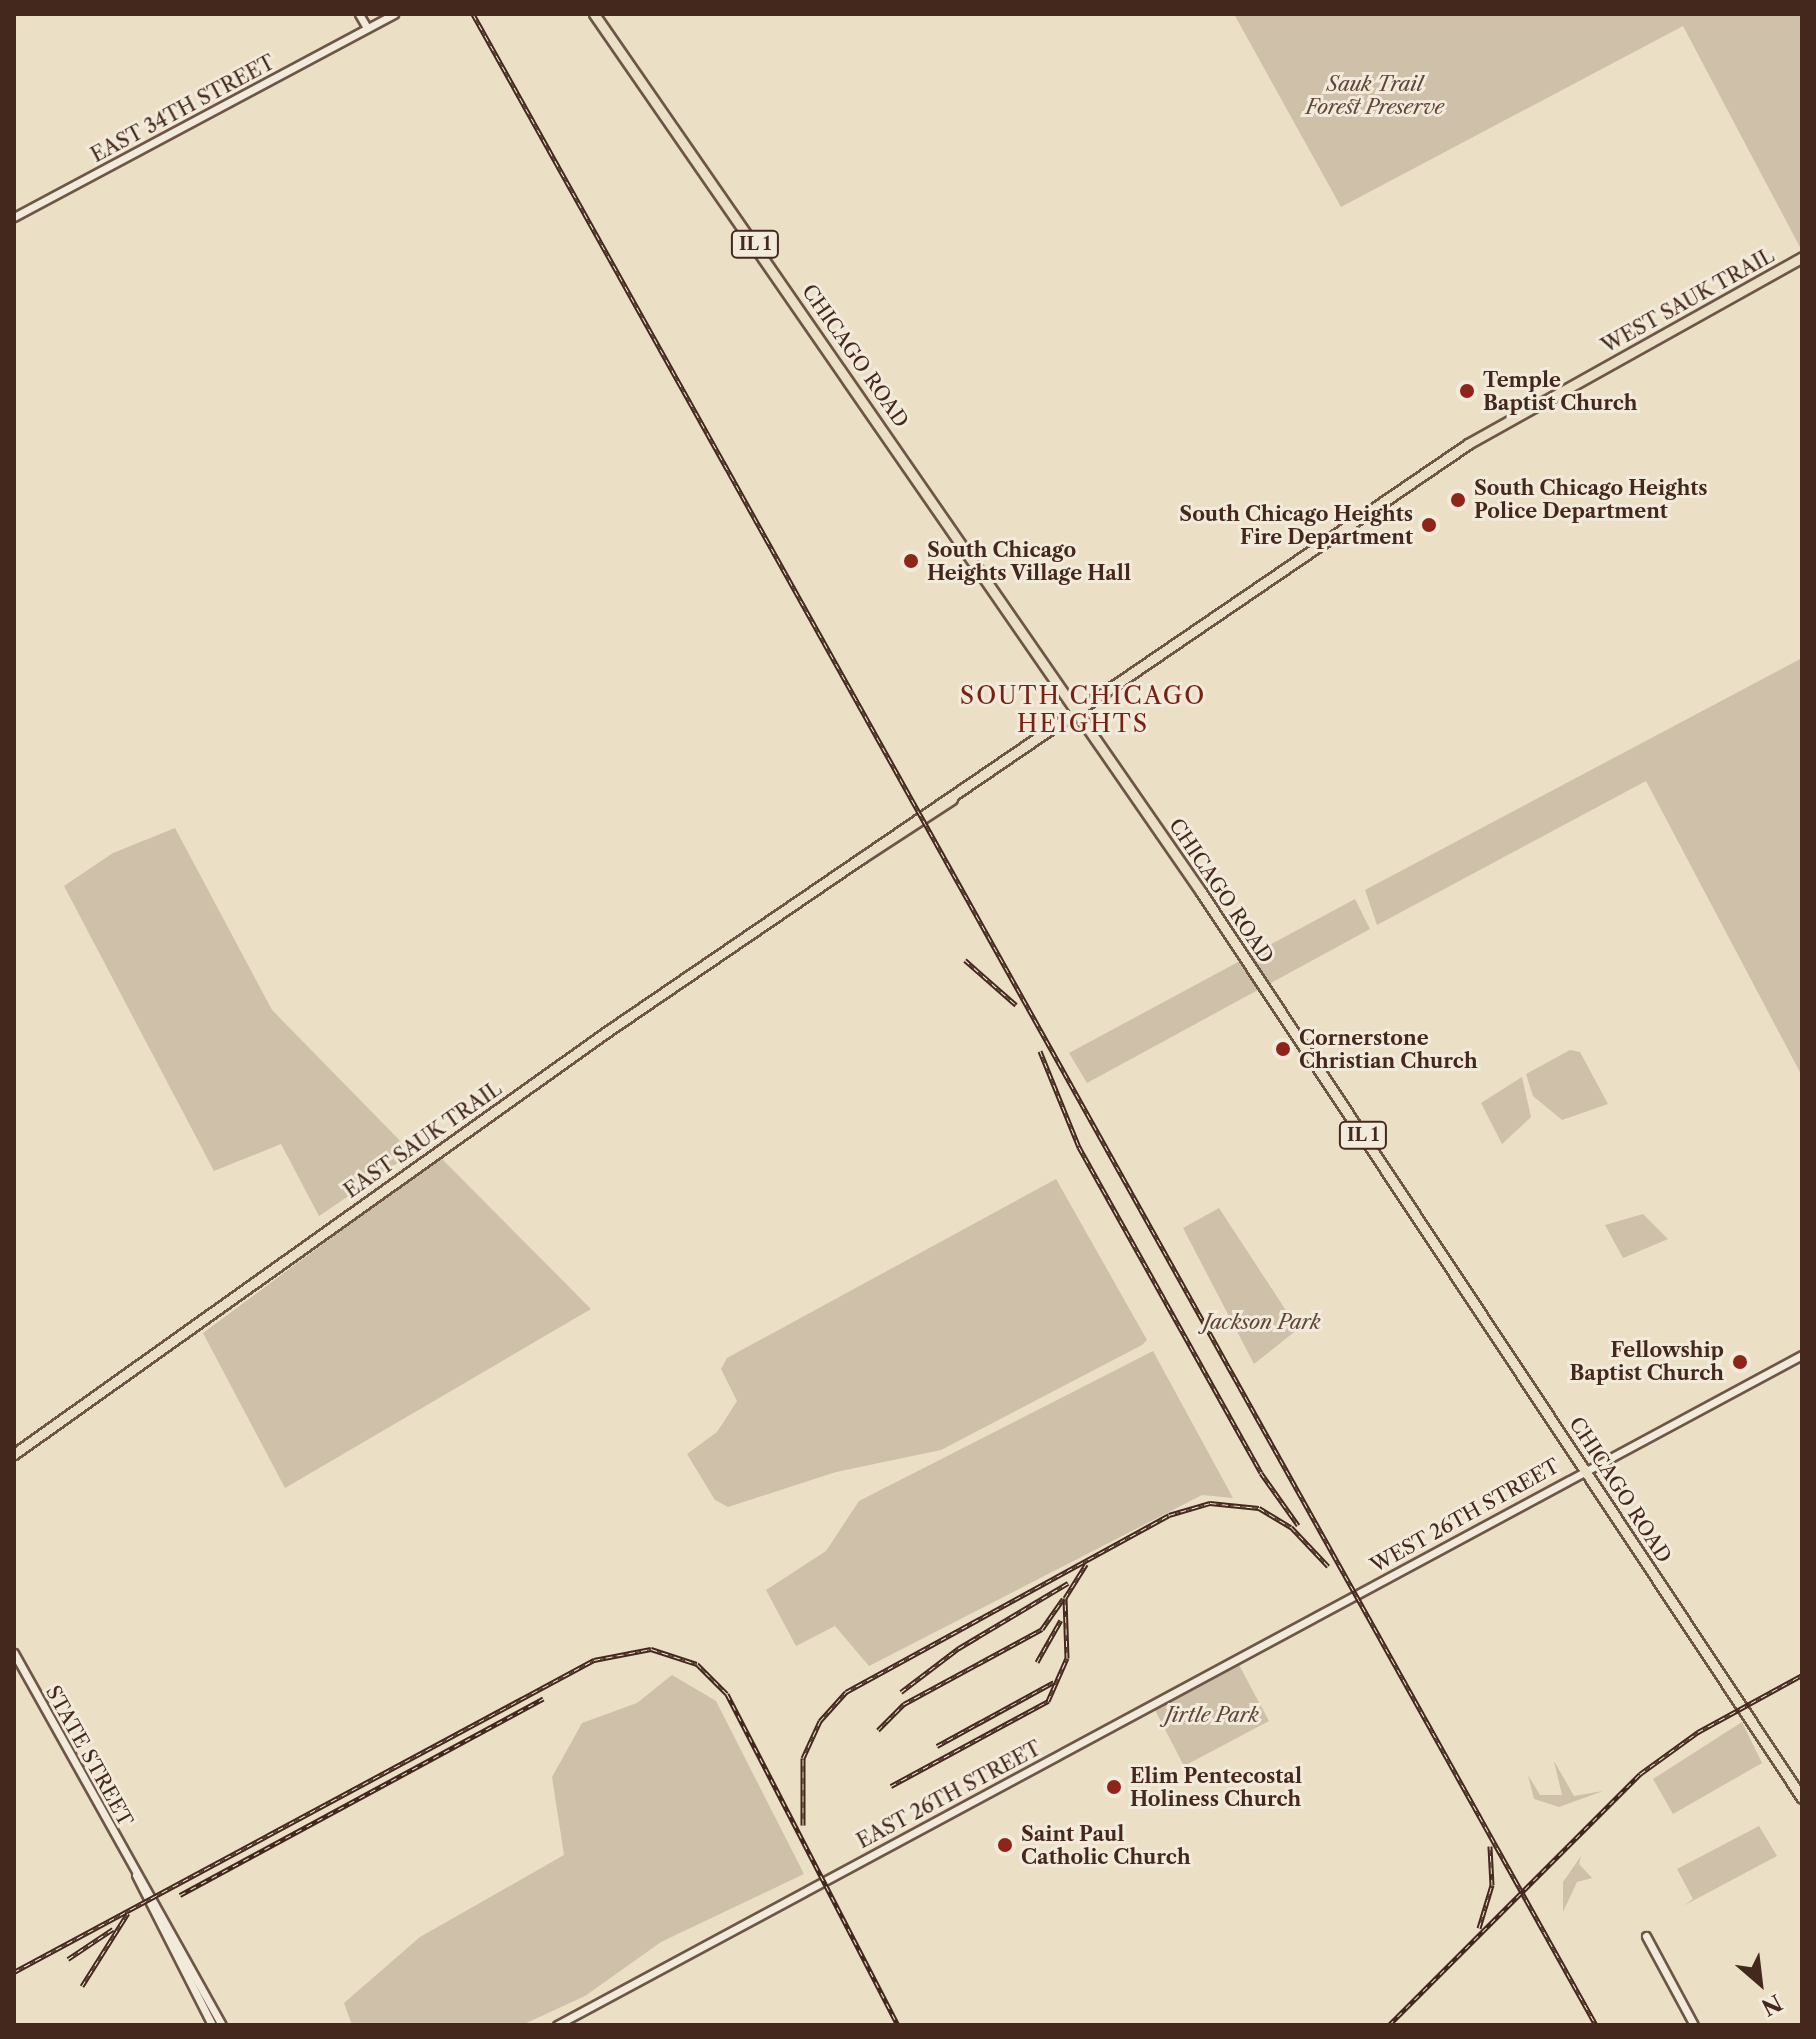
<!DOCTYPE html>
<style>
body{margin:0}
#map{position:relative;width:1816px;height:2039px;overflow:hidden;background:#ebdfc6;font-family:"Libre Caslon Text",serif}
div>[style]{position:absolute}
.green>*{inset:0;background:#cfc0a9}
.roads{filter:drop-shadow(2px 0 #6e5647) drop-shadow(-2px 0 #6e5647) drop-shadow(0 2px #6e5647) drop-shadow(0 -2px #6e5647)}
.minor>*{height:7px;margin:-3.5px;padding:0 3.5px;transform-origin:3.5px;border-radius:3.5px;background:#f2eada}
.major>*{height:9px;margin:-4.5px;padding:0 4.5px;transform-origin:4.5px;border-radius:4.5px;background:#ebdfc6}
.rail>*{height:5px;margin-top:-2.5px;transform-origin:0;background:repeating-linear-gradient(90deg,#f2eada 0 6px,#44281d 0 12px);box-sizing:border-box;border-block:2px solid #44281d}
.dots>*{width:22px;height:22px;translate:-50% -50%;box-sizing:border-box;border:4px solid #f2eada;border-radius:50%}
span{translate:-50% -50%;white-space:nowrap;text-align:center;line-height:1.15;-webkit-text-stroke:6px #f2eada;paint-order:stroke}
.shield-label span{padding:2px 6px;background:#f2eada;border:2px solid;border-radius:6px;-webkit-text-stroke-width:0}
.shield-label{font-size:18px;color:#44281d;font-weight:700}
.park-label{font-size:20px;color:#604639;font-style:italic}
.street-label{font-size:20px;color:#44281d}
.poi-label{font-size:20px;color:#44281d;font-weight:700}
.left{translate:0 -50%;text-align:left}
.right{translate:-100% -50%;text-align:right}
.quarter-label{font-size:24px;color:#7a1f14;letter-spacing:2px}
.frame{position:absolute;inset:0;border:16px solid #44281d;pointer-events:none}
.north{position:absolute;left:1720px;top:1943px;width:80px;height:80px;-webkit-text-stroke:6px #f2eada;paint-order:stroke;rotate:152deg;font-size:22px;font-weight:700;line-height:32px;text-align:center;color:#44281d}
.north::after{content:'';display:block;margin:auto;width:28px;height:36px;background:#44281d;clip-path:polygon(50% 0,100% 100%,50% 72%,0 100%)}
</style>
<div id="map">
<div class="green">
<i style="clip-path:polygon(1234px 14px,1802px 14px,1802px 251px,1683px 26px,1341px 207px)"></i>
<i style="clip-path:polygon(1802px 658px,1802px 1076px,1646px 781px,1377px 925px,1365px 890px)"></i>
<i style="clip-path:polygon(175px 828px,272px 1010px,412px 1153px,319px 1216px,281px 1144px,214px 1171px,64px 886px,113px 853px)"></i>
<i style="clip-path:polygon(1355px 899px,1370px 929px,1087px 1083px,1069px 1053px)"></i>
<i style="clip-path:polygon(1570px 1050px,1580px 1052px,1608px 1104px,1562px 1120px,1533px 1096px,1526px 1074px)"></i>
<i style="clip-path:polygon(1522px 1077px,1531px 1117px,1502px 1144px,1481px 1103px)"></i>
<i style="clip-path:polygon(440px 1157px,591px 1309px,285px 1488px,203px 1333px)"></i>
<i style="clip-path:polygon(1056px 1179px,1147px 1340px,1142px 1345px,941px 1450px,836px 1472px,728px 1507px,715px 1500px,687px 1454px,717px 1432px,737px 1401px,721px 1369px,727px 1358px)"></i>
<i style="clip-path:polygon(1219px 1208px,1298px 1329px,1254px 1364px,1183px 1228px)"></i>
<i style="clip-path:polygon(1643px 1214px,1668px 1239px,1623px 1258px,1605px 1225px)"></i>
<i style="clip-path:polygon(1153px 1351px,1233px 1498px,1202px 1495px,869px 1666px,835px 1626px,796px 1646px,766px 1590px,826px 1551px,859px 1501px)"></i>
<i style="clip-path:polygon(1239px 1665px,1269px 1721px,1184px 1766px,1155px 1710px)"></i>
<i style="clip-path:polygon(672px 1675px,716px 1701px,804px 1874px,661px 1942px,585px 1996px,522px 2025px,352px 2025px,344px 2003px,420px 1937px,564px 1855px,552px 1777px,582px 1723px,637px 1703px)"></i>
<i style="clip-path:polygon(1742px 1722px,1762px 1763px,1673px 1814px,1653px 1779px)"></i>
<i style="clip-path:polygon(1554px 1761px,1574px 1796px,1603px 1791px,1559px 1807px,1534px 1799px,1528px 1775px,1540px 1795px,1562px 1795px)"></i>
<i style="clip-path:polygon(1759px 1826px,1777px 1856px,1683px 1906px,1693px 1899px,1677px 1869px)"></i>
<i style="clip-path:polygon(1581px 1856px,1579px 1864px,1592px 1878px,1577px 1882px,1563px 1912px,1563px 1882px)"></i>
</div>
<div class="roads">
<div class="minor">
<i style="left:359px;top:14px;width:16px;rotate:60deg"></i>
<i style="left:14px;top:217px;width:431px;rotate:-28.1deg"></i>
<i style="left:14px;top:1653px;width:426px;rotate:60.8deg"></i>
<i style="left:136px;top:1875px;width:168px;rotate:63.1deg"></i>
<i style="left:1646px;top:1936px;width:101px;rotate:61.7deg"></i>
<i style="left:557px;top:2025px;width:1414px;rotate:-28.29deg"></i>
</div>
<div class="major">
<i style="left:594px;top:14px;width:1067px;rotate:55.34deg"></i>
<i style="left:1201px;top:892px;width:1087px;rotate:56.44deg"></i>
<i style="left:860px;top:859px;width:110px;rotate:-33.1deg"></i>
<i style="left:14px;top:1454px;width:726px;rotate:-35.46deg"></i>
<i style="left:605px;top:1033px;width:1045px;rotate:-34.31deg"></i>
<i style="left:1468px;top:444px;width:383px;rotate:-29.2deg"></i>
</div>
</div>
<div class="rail">
<i style="left:473px;top:14px;width:2303px;rotate:60.82deg"></i>
<i style="left:965px;top:960px;width:68px;rotate:41.4deg"></i>
<i style="left:1040px;top:1051px;width:104px;rotate:67.9deg"></i>
<i style="left:1079px;top:1147px;width:373px;rotate:60.8deg"></i>
<i style="left:1261px;top:1473px;width:64px;rotate:54.6deg"></i>
<i style="left:1037px;top:1662px;width:48px;rotate:-60.3deg"></i>
<i style="left:901px;top:1692px;width:73px;rotate:-37.2deg"></i>
<i style="left:959px;top:1648px;width:127px;rotate:-30.8deg"></i>
<i style="left:878px;top:1730px;width:37px;rotate:-45deg"></i>
<i style="left:904px;top:1704px;width:157px;rotate:-28.5deg"></i>
<i style="left:1042px;top:1629px;width:37px;rotate:-55deg"></i>
<i style="left:937px;top:1746px;width:133px;rotate:-28.7deg"></i>
<i style="left:891px;top:1786px;width:179px;rotate:-28.4deg"></i>
<i style="left:1048px;top:1701px;width:47px;rotate:-66.2deg"></i>
<i style="left:1067px;top:1658px;width:60px;rotate:-91.9deg"></i>
<i style="left:1065px;top:1598px;width:40px;rotate:-58deg"></i>
<i style="left:803px;top:1825px;width:67px;rotate:-90deg"></i>
<i style="left:803px;top:1758px;width:41px;rotate:-65.3deg"></i>
<i style="left:820px;top:1721px;width:39px;rotate:-48deg"></i>
<i style="left:846px;top:1692px;width:368px;rotate:-28.7deg"></i>
<i style="left:1169px;top:1515px;width:43px;rotate:-16.3deg"></i>
<i style="left:1210px;top:1503px;width:49px;rotate:5.8deg"></i>
<i style="left:1259px;top:1508px;width:37px;rotate:31deg"></i>
<i style="left:1291px;top:1527px;width:54px;rotate:46.5deg"></i>
<i style="left:180px;top:1895px;width:413px;rotate:-28.4deg"></i>
<i style="left:1479px;top:1928px;width:45px;rotate:-73.2deg"></i>
<i style="left:1492px;top:1885px;width:39px;rotate:-93deg"></i>
<i style="left:68px;top:1959px;width:54px;rotate:-33.7deg"></i>
<i style="left:14px;top:1972px;width:659px;rotate:-28.28deg"></i>
<i style="left:594px;top:1660px;width:58px;rotate:-10.9deg"></i>
<i style="left:651px;top:1649px;width:48px;rotate:18.1deg"></i>
<i style="left:697px;top:1664px;width:42px;rotate:45deg"></i>
<i style="left:727px;top:1694px;width:373px;rotate:62.7deg"></i>
<i style="left:82px;top:1986px;width:86px;rotate:-57.8deg"></i>
<i style="left:1389px;top:2025px;width:355px;rotate:-45deg"></i>
<i style="left:1640px;top:1774px;width:72px;rotate:-35.9deg"></i>
<i style="left:1698px;top:1732px;width:119px;rotate:-28.7deg"></i>
</div>
<div class="dots">
<i style="left:1467px;top:391px;background:#8f2418"></i>
<i style="left:1458px;top:500px;background:#8f2418"></i>
<i style="left:1429px;top:525px;background:#8f2418"></i>
<i style="left:911px;top:561px;background:#8f2418"></i>
<i style="left:1283px;top:1049px;background:#8f2418"></i>
<i style="left:1740px;top:1362px;background:#8f2418"></i>
<i style="left:1114px;top:1787px;background:#8f2418"></i>
<i style="left:1005px;top:1845px;background:#8f2418"></i>
</div>
<div class="shield-label">
<span style="left:755px;top:244px">IL 1</span>
<span style="left:1363px;top:1135px">IL 1</span>
</div>
<div class="park-label">
<span style="left:1375px;top:96px">Sauk Trail<br>Forest Preserve</span>
<span style="left:1262px;top:1322px">Jackson Park</span>
<span style="left:1212px;top:1715px">Jirtle Park</span>
</div>
<div class="street-label">
<span style="left:183px;top:109px;rotate:-28deg">EAST 34TH STREET</span>
<span style="left:1688px;top:301px;rotate:-29deg">WEST SAUK TRAIL</span>
<span style="left:855px;top:356px;rotate:55deg">CHICAGO ROAD</span>
<span style="left:1221px;top:891px;rotate:56deg">CHICAGO ROAD</span>
<span style="left:423px;top:1140px;rotate:-35deg">EAST SAUK TRAIL</span>
<span style="left:1620px;top:1490px;rotate:57deg">CHICAGO ROAD</span>
<span style="left:1465px;top:1516px;rotate:-29deg">WEST 26TH STREET</span>
<span style="left:89px;top:1756px;rotate:61deg">STATE STREET</span>
<span style="left:949px;top:1795px;rotate:-28deg">EAST 26TH STREET</span>
</div>
<div class="poi-label">
<span class="left" style="left:1483px;top:392px">Temple<br>Baptist Church</span>
<span class="left" style="left:1474px;top:500px">South Chicago Heights<br>Police Department</span>
<span class="right" style="left:1413px;top:526px">South Chicago Heights<br>Fire Department</span>
<span class="left" style="left:927px;top:562px">South Chicago<br>Heights Village Hall</span>
<span class="left" style="left:1299px;top:1050px">Cornerstone<br>Christian Church</span>
<span class="right" style="left:1724px;top:1362px">Fellowship<br>Baptist Church</span>
<span class="left" style="left:1130px;top:1788px">Elim Pentecostal<br>Holiness Church</span>
<span class="left" style="left:1021px;top:1846px">Saint Paul<br>Catholic Church</span>
</div>
<div class="quarter-label">
<span style="left:1083px;top:710px">SOUTH CHICAGO<br>HEIGHTS</span>
</div>
<div class="frame"></div>
<div class="north">N</div>
</div>
